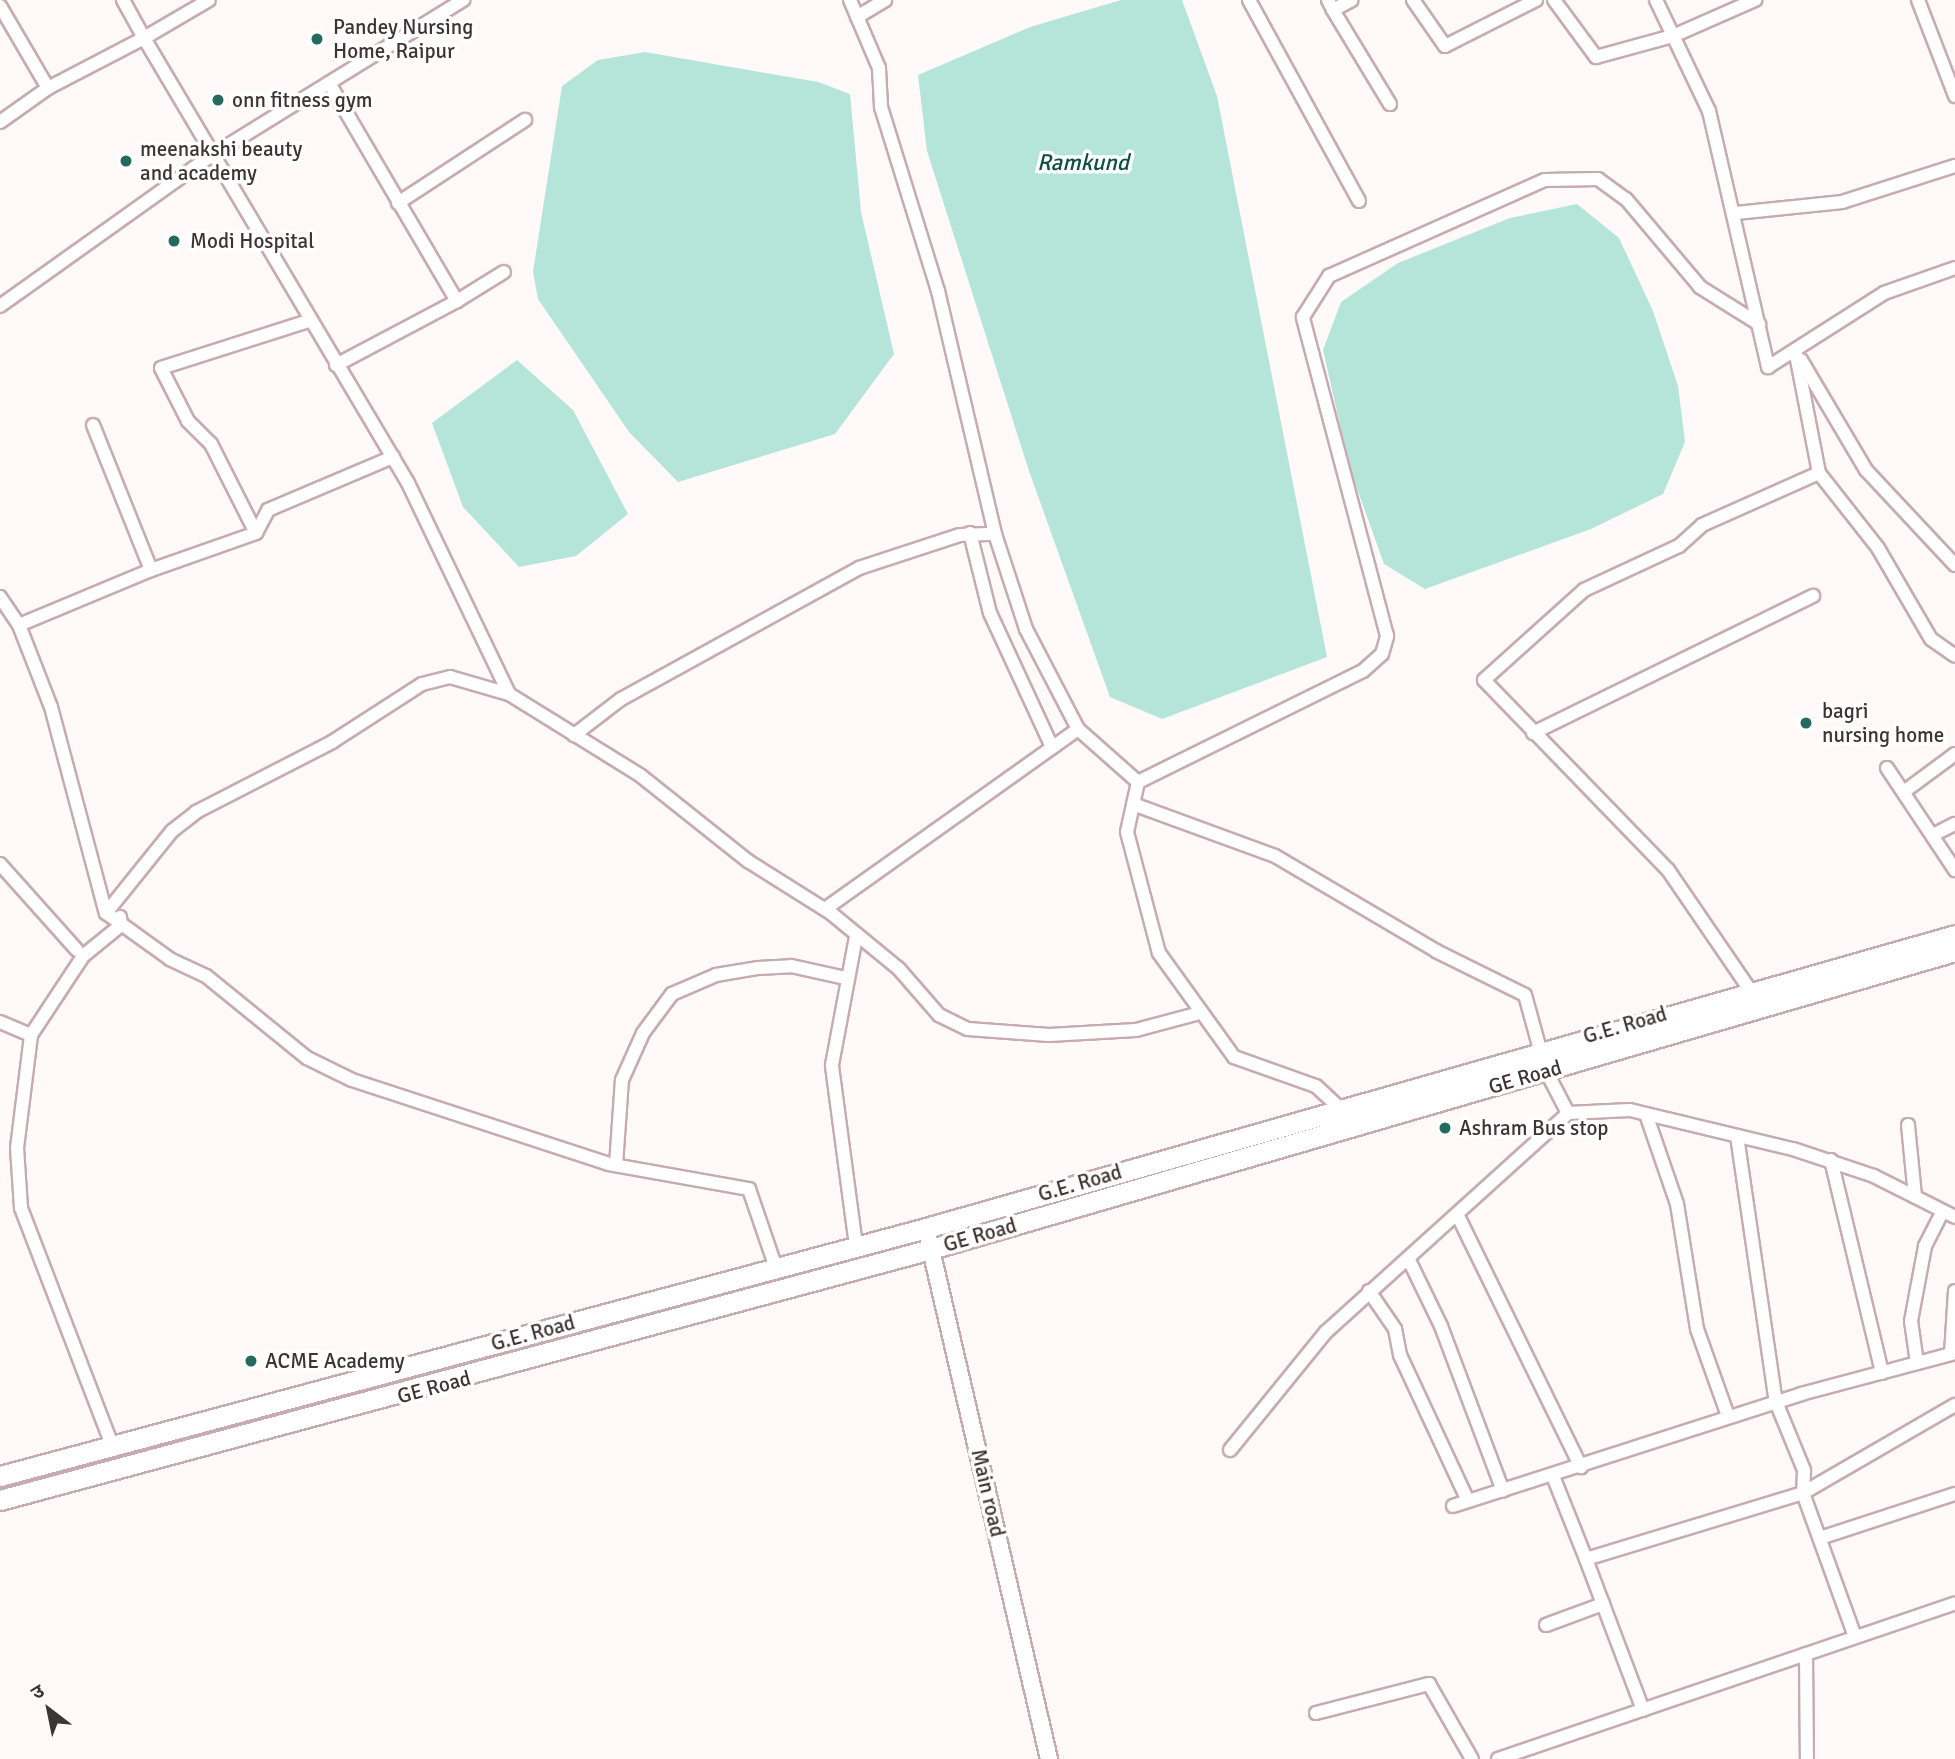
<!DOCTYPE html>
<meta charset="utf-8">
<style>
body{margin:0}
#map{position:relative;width:1955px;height:1759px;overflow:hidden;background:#fff9fa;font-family:Signika,"Noto Sans Devanagari",sans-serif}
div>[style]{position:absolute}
.water>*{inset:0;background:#b5e5d9}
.roads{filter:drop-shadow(2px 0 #c6acb0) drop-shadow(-2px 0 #c6acb0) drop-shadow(0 2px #c6acb0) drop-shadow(0 -2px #c6acb0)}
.minor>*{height:12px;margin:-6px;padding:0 6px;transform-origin:6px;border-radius:6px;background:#fff}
.tertiary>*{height:16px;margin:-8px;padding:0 8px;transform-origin:8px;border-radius:8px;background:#fff}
.primary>*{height:19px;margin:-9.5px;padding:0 9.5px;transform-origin:9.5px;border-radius:9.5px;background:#fff}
.dots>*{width:19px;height:19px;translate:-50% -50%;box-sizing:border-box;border:4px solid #fff;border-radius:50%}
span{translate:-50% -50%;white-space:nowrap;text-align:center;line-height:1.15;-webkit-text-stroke:7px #fff;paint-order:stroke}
.poi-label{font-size:21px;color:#3e3335}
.left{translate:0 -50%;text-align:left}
.street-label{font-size:21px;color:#3e3335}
.water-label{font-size:23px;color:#0f5045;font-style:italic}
.north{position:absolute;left:14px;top:1675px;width:70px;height:70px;-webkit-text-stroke:5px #fff;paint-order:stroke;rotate:328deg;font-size:19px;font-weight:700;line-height:28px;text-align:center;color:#3e3335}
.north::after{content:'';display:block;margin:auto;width:24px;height:32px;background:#3e3335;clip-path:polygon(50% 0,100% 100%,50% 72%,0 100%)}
</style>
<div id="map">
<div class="water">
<i style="clip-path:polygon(1121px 0,1182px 0,1217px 96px,1327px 657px,1162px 719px,1110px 697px,1029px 471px,927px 151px,918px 75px,1030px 27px)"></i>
<i style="clip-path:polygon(645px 52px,818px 82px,850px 94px,861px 212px,894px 354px,835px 434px,678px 482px,629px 432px,538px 299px,533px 272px,562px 86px,598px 60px)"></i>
<i style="clip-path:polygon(1577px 204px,1619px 238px,1653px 311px,1678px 386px,1685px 442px,1663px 494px,1591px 529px,1425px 589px,1384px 564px,1350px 469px,1323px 350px,1341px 302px,1398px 263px,1510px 218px)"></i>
<i style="clip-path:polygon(517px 360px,573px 410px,628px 514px,576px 556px,519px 567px,463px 507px,432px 423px)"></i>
</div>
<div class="roads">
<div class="minor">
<i style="left:123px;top:0;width:43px;rotate:61.1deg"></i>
<i style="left:144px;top:38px;width:75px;rotate:-30.3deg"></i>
<i style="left:850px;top:0;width:74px;rotate:66.9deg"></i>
<i style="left:879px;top:68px;width:39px;rotate:87deg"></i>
<i style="left:881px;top:107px;width:193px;rotate:72.8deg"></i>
<i style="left:938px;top:291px;width:250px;rotate:76.8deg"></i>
<i style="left:995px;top:534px;width:100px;rotate:71.9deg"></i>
<i style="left:1026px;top:629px;width:113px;rotate:62.5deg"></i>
<i style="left:1078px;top:729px;width:80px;rotate:41.5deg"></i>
<i style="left:1138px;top:782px;width:51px;rotate:102.4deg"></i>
<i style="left:1127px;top:832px;width:125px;rotate:75.2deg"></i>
<i style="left:1159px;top:953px;width:128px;rotate:54.2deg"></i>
<i style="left:1234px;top:1057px;width:87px;rotate:19.5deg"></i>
<i style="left:1316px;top:1086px;width:38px;rotate:43deg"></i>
<i style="left:1249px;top:0;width:229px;rotate:61.3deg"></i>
<i style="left:1328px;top:0;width:11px;rotate:63deg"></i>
<i style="left:1333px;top:10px;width:21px;rotate:-28deg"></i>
<i style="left:1413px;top:0;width:56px;rotate:55.2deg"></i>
<i style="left:1445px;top:46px;width:102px;rotate:-26.8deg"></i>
<i style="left:1554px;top:0;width:71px;rotate:53.6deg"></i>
<i style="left:1596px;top:57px;width:80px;rotate:-15.3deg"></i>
<i style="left:1673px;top:36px;width:90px;rotate:-23.7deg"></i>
<i style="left:1656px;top:0;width:123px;rotate:64.5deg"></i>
<i style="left:1709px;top:111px;width:263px;rotate:77deg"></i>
<i style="left:1768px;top:367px;width:138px;rotate:-32.5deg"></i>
<i style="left:1884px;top:293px;width:75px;rotate:-19.4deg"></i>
<i style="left:1918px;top:0;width:103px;rotate:68.9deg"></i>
<i style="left:0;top:6px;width:95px;rotate:59.7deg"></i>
<i style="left:1333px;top:10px;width:110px;rotate:58.8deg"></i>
<i style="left:857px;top:17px;width:33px;rotate:-31deg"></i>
<i style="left:329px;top:83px;width:253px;rotate:59.6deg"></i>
<i style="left:457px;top:301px;width:137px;rotate:152.1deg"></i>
<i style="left:0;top:122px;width:59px;rotate:-35.3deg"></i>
<i style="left:48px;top:88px;width:108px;rotate:-27.5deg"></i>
<i style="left:144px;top:38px;width:517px;rotate:59.32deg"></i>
<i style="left:408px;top:483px;width:234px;rotate:64.4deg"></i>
<i style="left:398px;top:203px;width:152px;rotate:-33.2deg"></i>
<i style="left:1736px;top:213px;width:107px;rotate:-5.9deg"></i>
<i style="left:1842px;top:202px;width:119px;rotate:-17.7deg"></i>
<i style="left:457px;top:301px;width:55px;rotate:-31.7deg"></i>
<i style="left:0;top:306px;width:257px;rotate:-35.5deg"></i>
<i style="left:209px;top:157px;width:299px;rotate:-31.7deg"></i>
<i style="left:1801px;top:360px;width:128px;rotate:59.4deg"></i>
<i style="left:1866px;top:470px;width:130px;rotate:46.9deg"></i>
<i style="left:1819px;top:473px;width:95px;rotate:51.8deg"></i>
<i style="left:1878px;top:548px;width:105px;rotate:59.8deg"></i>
<i style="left:1931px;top:639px;width:29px;rotate:35deg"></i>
<i style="left:256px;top:533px;width:100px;rotate:-116.8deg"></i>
<i style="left:211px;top:444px;width:33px;rotate:-135deg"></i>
<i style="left:188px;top:421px;width:59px;rotate:-117deg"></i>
<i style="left:161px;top:368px;width:154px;rotate:-17.7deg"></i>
<i style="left:970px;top:533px;width:82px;rotate:76deg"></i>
<i style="left:990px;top:613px;width:148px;rotate:65.2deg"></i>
<i style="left:151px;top:570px;width:111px;rotate:-19.4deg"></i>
<i style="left:256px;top:533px;width:26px;rotate:-62deg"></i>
<i style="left:268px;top:510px;width:136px;rotate:-23deg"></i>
<i style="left:0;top:597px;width:34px;rotate:56deg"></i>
<i style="left:19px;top:625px;width:88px;rotate:68.7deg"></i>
<i style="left:51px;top:707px;width:213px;rotate:75.1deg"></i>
<i style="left:19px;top:625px;width:143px;rotate:-22.6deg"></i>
<i style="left:151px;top:570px;width:156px;rotate:-111.8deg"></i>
<i style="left:1533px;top:733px;width:312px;rotate:-26.1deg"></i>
<i style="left:574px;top:735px;width:59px;rotate:-37.5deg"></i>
<i style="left:621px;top:699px;width:272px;rotate:-28.8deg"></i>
<i style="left:859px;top:568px;width:106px;rotate:-18.1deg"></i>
<i style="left:960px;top:535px;width:35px;rotate:-2deg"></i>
<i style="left:1887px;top:768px;width:123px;rotate:56.3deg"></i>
<i style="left:1138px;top:782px;width:251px;rotate:-26.3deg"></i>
<i style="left:1363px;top:671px;width:25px;rotate:-42deg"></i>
<i style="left:1382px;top:654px;width:19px;rotate:-74deg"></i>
<i style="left:1387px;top:636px;width:330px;rotate:-104.8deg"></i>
<i style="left:1303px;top:317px;width:49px;rotate:-57.6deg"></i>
<i style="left:1329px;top:276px;width:236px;rotate:-24deg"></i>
<i style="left:1545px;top:180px;width:53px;rotate:-1.1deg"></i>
<i style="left:1598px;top:179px;width:34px;rotate:36deg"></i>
<i style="left:1626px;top:199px;width:115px;rotate:49.9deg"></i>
<i style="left:1700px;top:287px;width:70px;rotate:32.1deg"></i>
<i style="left:1905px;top:791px;width:62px;rotate:-36.5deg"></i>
<i style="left:1133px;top:804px;width:151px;rotate:20.1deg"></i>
<i style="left:1275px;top:856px;width:187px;rotate:30.5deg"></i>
<i style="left:1436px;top:951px;width:99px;rotate:26.3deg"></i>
<i style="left:1525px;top:995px;width:79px;rotate:74.6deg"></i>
<i style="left:1546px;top:1071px;width:47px;rotate:62.4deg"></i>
<i style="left:1933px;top:835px;width:25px;rotate:-27deg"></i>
<i style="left:0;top:864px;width:115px;rotate:48.2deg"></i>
<i style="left:825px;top:909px;width:310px;rotate:-35.4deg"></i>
<i style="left:1750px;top:990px;width:145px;rotate:-124.3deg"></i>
<i style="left:1668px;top:870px;width:264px;rotate:-134.1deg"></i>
<i style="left:1484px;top:680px;width:135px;rotate:-42deg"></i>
<i style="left:1584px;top:590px;width:105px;rotate:-24.9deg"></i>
<i style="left:1679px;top:546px;width:31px;rotate:-42deg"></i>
<i style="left:1702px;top:525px;width:128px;rotate:-24deg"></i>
<i style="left:1819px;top:473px;width:125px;rotate:-101deg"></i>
<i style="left:0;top:1022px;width:34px;rotate:23deg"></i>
<i style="left:1646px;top:1114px;width:95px;rotate:71deg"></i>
<i style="left:1677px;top:1204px;width:127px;rotate:80.9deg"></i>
<i style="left:1697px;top:1329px;width:92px;rotate:70.4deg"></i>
<i style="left:1908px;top:1125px;width:71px;rotate:84.4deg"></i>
<i style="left:1737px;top:1136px;width:269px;rotate:81.7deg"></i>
<i style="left:1776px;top:1402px;width:74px;rotate:67.6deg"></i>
<i style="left:1804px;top:1470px;width:23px;rotate:92deg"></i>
<i style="left:1803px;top:1493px;width:153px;rotate:70.1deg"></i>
<i style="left:1831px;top:1160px;width:219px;rotate:76.5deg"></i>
<i style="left:616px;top:1165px;width:85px;rotate:-86deg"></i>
<i style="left:622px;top:1080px;width:51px;rotate:-65.9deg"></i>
<i style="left:643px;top:1033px;width:49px;rotate:-53.4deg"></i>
<i style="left:672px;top:994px;width:48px;rotate:-23.4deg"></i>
<i style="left:716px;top:975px;width:43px;rotate:-9.5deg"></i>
<i style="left:758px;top:968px;width:33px;rotate:-3deg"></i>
<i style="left:791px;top:966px;width:55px;rotate:12.5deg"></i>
<i style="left:1457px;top:1214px;width:282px;rotate:63.9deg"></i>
<i style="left:856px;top:1246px;width:183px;rotate:-97.6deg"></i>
<i style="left:832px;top:1065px;width:130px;rotate:-79.4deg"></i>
<i style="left:1408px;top:1258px;width:76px;rotate:64.1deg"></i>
<i style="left:1441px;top:1326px;width:176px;rotate:69.4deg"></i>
<i style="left:776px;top:1268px;width:83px;rotate:-108.9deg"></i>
<i style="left:749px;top:1189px;width:142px;rotate:-169.9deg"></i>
<i style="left:609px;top:1164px;width:270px;rotate:-161.9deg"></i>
<i style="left:352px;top:1080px;width:50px;rotate:-153.9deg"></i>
<i style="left:307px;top:1058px;width:130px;rotate:-140.9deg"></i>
<i style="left:206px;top:976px;width:40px;rotate:-155deg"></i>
<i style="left:170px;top:959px;width:79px;rotate:-144.3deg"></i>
<i style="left:106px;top:913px;width:105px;rotate:-51.2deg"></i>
<i style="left:172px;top:831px;width:31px;rotate:-38deg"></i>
<i style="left:196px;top:812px;width:153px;rotate:-27.2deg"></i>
<i style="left:332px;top:742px;width:107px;rotate:-32.8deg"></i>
<i style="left:422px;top:684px;width:29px;rotate:-14deg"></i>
<i style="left:450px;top:677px;width:61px;rotate:16.1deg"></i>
<i style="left:509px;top:694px;width:155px;rotate:31.8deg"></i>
<i style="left:641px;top:776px;width:137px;rotate:38.5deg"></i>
<i style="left:748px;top:861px;width:99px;rotate:32.2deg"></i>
<i style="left:832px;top:914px;width:87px;rotate:39.4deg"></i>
<i style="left:899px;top:969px;width:61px;rotate:49deg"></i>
<i style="left:939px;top:1015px;width:32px;rotate:26deg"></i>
<i style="left:968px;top:1029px;width:81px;rotate:4.2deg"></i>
<i style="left:1049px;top:1035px;width:87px;rotate:-3.3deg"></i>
<i style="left:1136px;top:1030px;width:66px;rotate:-14.9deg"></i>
<i style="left:1369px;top:1291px;width:46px;rotate:55.6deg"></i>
<i style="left:1395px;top:1329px;width:26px;rotate:79deg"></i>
<i style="left:1400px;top:1355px;width:161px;rotate:65deg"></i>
<i style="left:1917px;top:1363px;width:42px;rotate:-98.1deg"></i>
<i style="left:1911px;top:1321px;width:76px;rotate:-79.4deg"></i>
<i style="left:1925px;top:1246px;width:38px;rotate:-63deg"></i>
<i style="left:112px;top:1445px;width:254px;rotate:-111deg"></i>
<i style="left:21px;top:1208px;width:60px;rotate:-93.8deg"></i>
<i style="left:17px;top:1148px;width:114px;rotate:-82.9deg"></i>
<i style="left:31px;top:1035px;width:95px;rotate:-56.6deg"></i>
<i style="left:83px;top:956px;width:49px;rotate:-39.2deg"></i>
<i style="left:121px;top:925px;width:8px;rotate:-97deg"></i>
<i style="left:1230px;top:1450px;width:152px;rotate:-50.9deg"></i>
<i style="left:1326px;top:1332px;width:326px;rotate:-42.1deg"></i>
<i style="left:1568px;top:1113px;width:62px;rotate:-2.8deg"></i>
<i style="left:1630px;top:1110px;width:168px;rotate:13.5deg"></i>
<i style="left:1793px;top:1149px;width:85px;rotate:18.4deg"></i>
<i style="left:1874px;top:1176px;width:91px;rotate:26.8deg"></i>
<i style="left:1553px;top:1476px;width:89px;rotate:68.3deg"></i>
<i style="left:1453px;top:1506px;width:366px;rotate:-17.8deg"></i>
<i style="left:1801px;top:1394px;width:155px;rotate:-14.9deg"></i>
<i style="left:1951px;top:1354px;width:63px;rotate:-86.4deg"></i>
<i style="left:1820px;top:1538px;width:142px;rotate:-18.1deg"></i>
<i style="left:1546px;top:1625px;width:61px;rotate:-20.2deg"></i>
<i style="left:1806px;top:1654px;width:105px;rotate:89.5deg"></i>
<i style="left:1643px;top:1710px;width:161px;rotate:-110.7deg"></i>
<i style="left:1586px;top:1559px;width:227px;rotate:-16.9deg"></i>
<i style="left:1803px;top:1493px;width:176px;rotate:-30.1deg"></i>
<i style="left:1316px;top:1713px;width:117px;rotate:-14.4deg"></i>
<i style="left:1429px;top:1684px;width:86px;rotate:60.2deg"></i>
<i style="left:1498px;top:1759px;width:483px;rotate:-18.8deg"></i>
</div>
<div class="tertiary">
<i style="left:926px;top:1228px;width:545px;rotate:76.96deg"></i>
</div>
<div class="primary">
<i style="left:0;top:1476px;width:959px;rotate:-14.99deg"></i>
<i style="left:926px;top:1228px;width:1070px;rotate:-15.89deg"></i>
<i style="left:0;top:1500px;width:964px;rotate:-15.09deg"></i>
<i style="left:931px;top:1249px;width:1066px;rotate:-16.23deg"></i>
</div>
</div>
<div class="dots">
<i style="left:317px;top:39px;background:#256a5e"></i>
<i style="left:218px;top:100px;background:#256a5e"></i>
<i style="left:126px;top:161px;background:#256a5e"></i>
<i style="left:174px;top:241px;background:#256a5e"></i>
<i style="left:1806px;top:723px;background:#256a5e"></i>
<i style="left:1445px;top:1128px;background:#256a5e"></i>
<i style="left:251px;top:1361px;background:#256a5e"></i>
</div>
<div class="poi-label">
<span class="left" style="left:333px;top:39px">Pandey Nursing<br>Home, Raipur</span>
<span class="left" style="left:232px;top:100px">onn fitness gym</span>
<span class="left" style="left:140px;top:161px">meenakshi beauty<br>and academy</span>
<span class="left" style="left:190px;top:241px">Modi Hospital</span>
<span class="left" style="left:1822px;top:723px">bagri<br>nursing home</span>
<span class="left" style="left:1459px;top:1128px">Ashram Bus stop</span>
<span class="left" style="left:265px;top:1361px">ACME Academy</span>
</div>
<div class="street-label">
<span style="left:1625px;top:1025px;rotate:-16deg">G.E. Road</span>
<span style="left:1525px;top:1077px;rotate:-16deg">GE Road</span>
<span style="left:1080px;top:1183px;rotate:-16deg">G.E. Road</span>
<span style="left:980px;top:1235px;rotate:-16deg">GE Road</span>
<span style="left:533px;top:1333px;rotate:-15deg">G.E. Road</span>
<span style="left:434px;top:1387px;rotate:-15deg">GE Road</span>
<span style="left:988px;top:1493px;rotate:77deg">Main road</span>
</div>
<div class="water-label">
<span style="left:1083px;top:163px">Ramkund</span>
</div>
<div class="north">उ</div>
</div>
